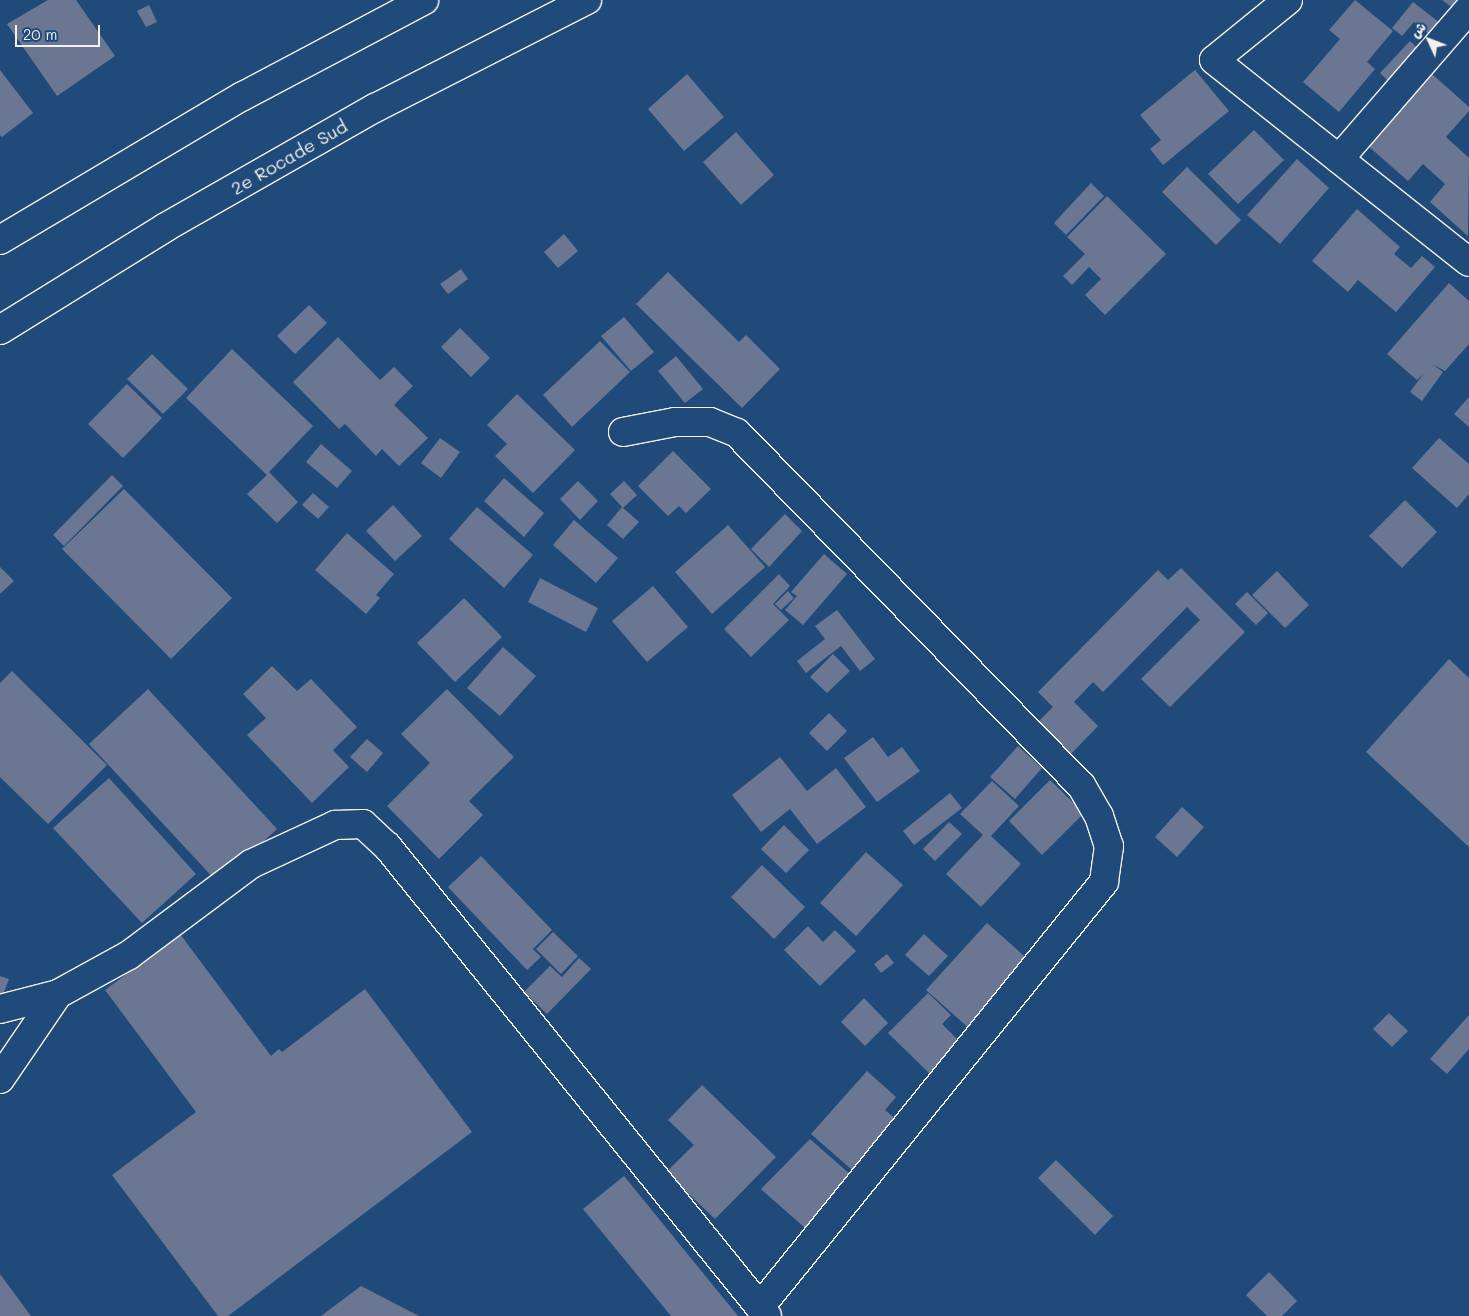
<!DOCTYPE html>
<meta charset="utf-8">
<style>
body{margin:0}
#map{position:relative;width:1469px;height:1316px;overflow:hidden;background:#1f4a7a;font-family:Mali,"Playpen Sans Arabic",sans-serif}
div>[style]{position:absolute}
.building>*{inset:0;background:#6b7792}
.roads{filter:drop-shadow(1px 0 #f4f1e8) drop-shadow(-1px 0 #f4f1e8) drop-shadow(0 1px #f4f1e8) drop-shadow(0 -1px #f4f1e8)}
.minor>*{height:28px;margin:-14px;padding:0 14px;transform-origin:14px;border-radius:14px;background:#1f4a7a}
.highway>*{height:28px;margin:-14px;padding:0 14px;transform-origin:14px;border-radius:14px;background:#1f4a7a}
span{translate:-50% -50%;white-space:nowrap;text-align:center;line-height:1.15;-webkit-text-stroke:4px #1f4a7a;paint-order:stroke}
.street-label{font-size:18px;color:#f4f1e8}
.north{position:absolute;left:1404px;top:15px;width:50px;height:50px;-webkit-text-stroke:4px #1f4a7a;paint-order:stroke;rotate:313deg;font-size:14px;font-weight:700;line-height:20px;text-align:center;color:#f4f1e8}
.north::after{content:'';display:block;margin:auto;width:18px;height:22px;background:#f4f1e8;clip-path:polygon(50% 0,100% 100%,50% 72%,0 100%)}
.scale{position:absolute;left:15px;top:25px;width:85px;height:22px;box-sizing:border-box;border:2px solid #f4f1e8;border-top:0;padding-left:6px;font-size:15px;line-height:18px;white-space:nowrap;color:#f4f1e8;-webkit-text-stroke:4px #1f4a7a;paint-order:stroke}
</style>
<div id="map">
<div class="building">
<i style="clip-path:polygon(48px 0,76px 0,115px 56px,57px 96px,7px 24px)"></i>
<i style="clip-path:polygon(1355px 0,1393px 31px,1367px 62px,1375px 69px,1339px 112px,1303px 82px,1340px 39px,1329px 30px)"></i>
<i style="clip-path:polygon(1442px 0,1459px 0,1453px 8px)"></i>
<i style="clip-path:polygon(1413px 2px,1440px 23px,1430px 35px,1414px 22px,1402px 36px,1392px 28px)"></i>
<i style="clip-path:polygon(149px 5px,157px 22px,146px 27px,137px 11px)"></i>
<i style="clip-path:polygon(1410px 41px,1423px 53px,1392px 85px,1380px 73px)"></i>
<i style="clip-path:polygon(0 70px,33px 113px,2px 137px,0 135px)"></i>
<i style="clip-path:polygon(1195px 70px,1229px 111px,1163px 165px,1150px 149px,1161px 140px,1140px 115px)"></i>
<i style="clip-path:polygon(1431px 73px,1469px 107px,1469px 111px,1446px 137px,1469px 158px,1468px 236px,1430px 202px,1445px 184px,1423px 164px,1408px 181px,1367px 145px)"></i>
<i style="clip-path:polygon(687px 74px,724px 117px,684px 151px,648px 109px)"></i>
<i style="clip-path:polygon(1254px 130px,1284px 160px,1238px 204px,1208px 174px)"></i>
<i style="clip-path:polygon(736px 132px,774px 175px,741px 205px,703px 162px)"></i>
<i style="clip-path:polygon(1297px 159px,1329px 188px,1280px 244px,1247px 215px)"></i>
<i style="clip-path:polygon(1187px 167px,1241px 220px,1216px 245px,1162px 192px)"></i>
<i style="clip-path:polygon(1091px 183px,1104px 196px,1066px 235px,1054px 223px)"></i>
<i style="clip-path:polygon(1107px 196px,1166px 254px,1105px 315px,1085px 295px,1101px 279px,1089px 267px,1072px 285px,1063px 276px,1085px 254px,1067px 237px)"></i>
<i style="clip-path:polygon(1357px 209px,1400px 247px,1394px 254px,1411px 268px,1422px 256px,1435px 267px,1396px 312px,1358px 280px,1348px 292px,1312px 261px)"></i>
<i style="clip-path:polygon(564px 234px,578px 251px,558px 268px,544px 252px)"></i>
<i style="clip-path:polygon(461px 269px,468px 279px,448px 294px,440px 284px)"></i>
<i style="clip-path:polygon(668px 272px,739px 342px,746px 335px,780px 369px,742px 408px,636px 304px)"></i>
<i style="clip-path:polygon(1449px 283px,1469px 301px,1469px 344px,1445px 371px,1432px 364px,1443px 372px,1422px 401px,1410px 392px,1424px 373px,1417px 380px,1387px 354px)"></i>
<i style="clip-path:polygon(309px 305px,327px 323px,295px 354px,277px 336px)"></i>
<i style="clip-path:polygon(624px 317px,654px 352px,631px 371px,601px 336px)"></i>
<i style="clip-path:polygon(460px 328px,490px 358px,471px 377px,441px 347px)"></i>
<i style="clip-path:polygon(338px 337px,380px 380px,394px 367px,413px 386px,394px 405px,428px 438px,399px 466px,382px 449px,376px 456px,345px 424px,339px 429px,293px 382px)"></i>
<i style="clip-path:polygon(600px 341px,630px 372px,572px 427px,543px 395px)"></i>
<i style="clip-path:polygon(232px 349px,313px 426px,269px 472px,298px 502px,277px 523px,247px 494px,267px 475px,186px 398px)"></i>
<i style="clip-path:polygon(152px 354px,188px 389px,163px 414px,127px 379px)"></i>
<i style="clip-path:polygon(676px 356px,703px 389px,685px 403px,658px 371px)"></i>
<i style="clip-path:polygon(127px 384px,162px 418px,123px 458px,88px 424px)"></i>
<i style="clip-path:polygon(517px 394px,575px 450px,533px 493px,495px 456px,507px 444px,487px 425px)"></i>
<i style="clip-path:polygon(1469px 397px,1469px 427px,1454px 414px)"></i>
<i style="clip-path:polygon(440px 438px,460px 452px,441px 478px,421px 463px)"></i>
<i style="clip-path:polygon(1439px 438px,1469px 464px,1469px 494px,1457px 508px,1412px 468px)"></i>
<i style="clip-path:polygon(321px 444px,352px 471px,337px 488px,306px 462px)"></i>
<i style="clip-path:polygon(673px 451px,711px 489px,686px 513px,679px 506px,668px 516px,638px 486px)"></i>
<i style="clip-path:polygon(112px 475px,123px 486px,64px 546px,53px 535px)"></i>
<i style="clip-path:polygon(504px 478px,544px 513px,524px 537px,484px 501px)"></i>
<i style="clip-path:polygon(578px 481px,598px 501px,580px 520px,560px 499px)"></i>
<i style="clip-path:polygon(624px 481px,637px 495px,623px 508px,610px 494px)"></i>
<i style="clip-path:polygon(124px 489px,232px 598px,171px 659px,62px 549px)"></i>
<i style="clip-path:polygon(313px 493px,329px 507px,318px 519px,302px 505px)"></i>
<i style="clip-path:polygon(1405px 500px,1437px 532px,1402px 568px,1369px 536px)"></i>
<i style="clip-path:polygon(393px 505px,422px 536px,395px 561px,366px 531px)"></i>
<i style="clip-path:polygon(477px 507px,533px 555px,504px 588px,449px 539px)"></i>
<i style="clip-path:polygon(622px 507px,639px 522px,623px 539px,607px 525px)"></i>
<i style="clip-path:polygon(785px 514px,802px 531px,769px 567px,751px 549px)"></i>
<i style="clip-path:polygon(574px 520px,618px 558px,596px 583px,553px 545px)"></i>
<i style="clip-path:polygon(728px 525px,765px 567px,712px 614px,675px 572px)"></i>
<i style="clip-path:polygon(347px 533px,394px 574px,376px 595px,380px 598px,366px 614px,315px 570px)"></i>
<i style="clip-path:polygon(824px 554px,847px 574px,803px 625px,785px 610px,797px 596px,791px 592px)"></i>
<i style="clip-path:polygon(0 567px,14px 581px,0 594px)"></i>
<i style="clip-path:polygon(1181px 568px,1245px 632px,1170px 707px,1141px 679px,1200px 620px,1187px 607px,1103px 692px,1093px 682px,1074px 702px,1098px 726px,1068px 757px,1035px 725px,1053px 707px,1038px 692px,1158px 570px,1168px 580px)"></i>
<i style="clip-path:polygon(1277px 571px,1309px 605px,1285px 628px,1252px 595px)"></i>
<i style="clip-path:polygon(779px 574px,790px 586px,773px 604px,789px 620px,751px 657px,724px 629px)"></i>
<i style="clip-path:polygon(540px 578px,598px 608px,586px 632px,528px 602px)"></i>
<i style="clip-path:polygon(653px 586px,688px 627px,647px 662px,612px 621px)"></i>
<i style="clip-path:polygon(788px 591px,794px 598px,781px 610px,775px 604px)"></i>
<i style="clip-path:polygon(1247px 592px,1268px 613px,1256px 625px,1235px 604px)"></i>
<i style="clip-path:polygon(464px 598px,502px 637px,455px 682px,417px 643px)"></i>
<i style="clip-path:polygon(837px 610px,875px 659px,860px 671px,841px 646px,806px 673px,797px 661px,825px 639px,815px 626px)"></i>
<i style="clip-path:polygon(503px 647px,536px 676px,500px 716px,467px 688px)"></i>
<i style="clip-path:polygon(833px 654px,850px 671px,827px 693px,810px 677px)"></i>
<i style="clip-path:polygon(1449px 659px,1469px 678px,1469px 847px,1366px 752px)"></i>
<i style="clip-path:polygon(272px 666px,297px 691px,311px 679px,357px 727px,333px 750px,349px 767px,312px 803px,247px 735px,266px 718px,243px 694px)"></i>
<i style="clip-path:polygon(12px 671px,107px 765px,48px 824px,0 777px,0 683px)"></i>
<i style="clip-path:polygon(148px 689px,277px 829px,218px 883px,89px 744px)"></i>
<i style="clip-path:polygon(447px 689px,514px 757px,469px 801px,483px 815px,439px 859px,387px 806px,430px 763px,401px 734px)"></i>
<i style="clip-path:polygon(829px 713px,847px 731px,827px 751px,809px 733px)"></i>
<i style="clip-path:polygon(873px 737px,888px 757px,902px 747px,920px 771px,877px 802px,844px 758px)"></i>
<i style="clip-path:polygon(367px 739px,383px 753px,367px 772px,350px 757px)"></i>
<i style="clip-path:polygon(1018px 746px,1042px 768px,1015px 799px,990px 777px)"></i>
<i style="clip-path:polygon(780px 757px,807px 791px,836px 768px,866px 807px,817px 844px,790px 809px,761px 832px,732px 795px)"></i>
<i style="clip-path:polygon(109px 778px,196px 874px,142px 923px,53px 828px)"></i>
<i style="clip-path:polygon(1050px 780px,1084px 813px,1042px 855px,1009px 821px)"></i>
<i style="clip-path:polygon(992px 781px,1019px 806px,991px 836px,1021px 864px,981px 907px,946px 874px,983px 835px,960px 814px)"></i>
<i style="clip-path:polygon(950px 793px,962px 808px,914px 845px,903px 831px)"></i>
<i style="clip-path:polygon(1182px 807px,1204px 827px,1177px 857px,1155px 837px)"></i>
<i style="clip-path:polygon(949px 822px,962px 834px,935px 861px,923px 849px)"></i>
<i style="clip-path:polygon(784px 825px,809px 850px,786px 873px,761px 849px)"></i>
<i style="clip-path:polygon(866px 852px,903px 885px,856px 936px,820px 903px)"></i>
<i style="clip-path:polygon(481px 856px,552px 930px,533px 949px,541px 957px,527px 970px,448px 887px)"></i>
<i style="clip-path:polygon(762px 865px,805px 907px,774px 939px,731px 897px)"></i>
<i style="clip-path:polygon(987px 923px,1032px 963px,971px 1030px,926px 990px)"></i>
<i style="clip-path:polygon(808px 926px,823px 942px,835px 930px,856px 951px,820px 986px,784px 950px)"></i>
<i style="clip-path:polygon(553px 932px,578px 956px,561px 974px,536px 949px)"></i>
<i style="clip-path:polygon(180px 934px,271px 1056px,279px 1049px,282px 1052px,365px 989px,472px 1132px,228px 1316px,218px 1316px,112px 1175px,196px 1112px,105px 990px)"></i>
<i style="clip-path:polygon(924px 934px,948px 956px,929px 976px,905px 955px)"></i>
<i style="clip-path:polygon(887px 954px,894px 963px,881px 973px,874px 964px)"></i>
<i style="clip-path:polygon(579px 958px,591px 969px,547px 1014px,524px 992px,550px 966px,562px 977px)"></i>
<i style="clip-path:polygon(0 976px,9px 979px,0 1003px)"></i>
<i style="clip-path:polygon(928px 993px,951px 1015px,942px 1024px,961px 1043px,930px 1074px,888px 1033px)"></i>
<i style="clip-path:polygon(864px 998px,888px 1023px,865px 1046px,841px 1022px)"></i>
<i style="clip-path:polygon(1389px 1013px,1408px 1031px,1392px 1047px,1373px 1029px)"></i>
<i style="clip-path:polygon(1469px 1015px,1469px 1049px,1447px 1074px,1430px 1059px)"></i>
<i style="clip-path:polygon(867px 1071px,896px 1097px,885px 1110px,903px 1125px,859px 1176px,811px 1134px)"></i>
<i style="clip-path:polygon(702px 1085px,776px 1157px,715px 1219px,666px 1172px,694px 1145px,668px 1120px)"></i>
<i style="clip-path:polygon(810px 1139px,859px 1182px,813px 1235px,761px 1189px)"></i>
<i style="clip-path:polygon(1056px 1160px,1113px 1216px,1095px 1235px,1038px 1178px)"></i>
<i style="clip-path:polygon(624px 1176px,738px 1316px,671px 1316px,583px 1209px)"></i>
<i style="clip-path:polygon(1269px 1272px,1297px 1301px,1282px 1316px,1267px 1316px,1246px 1295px)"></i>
<i style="clip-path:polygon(0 1274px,31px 1316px,0 1316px)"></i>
<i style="clip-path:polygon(361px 1286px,419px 1316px,321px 1316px)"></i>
</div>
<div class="roads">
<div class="minor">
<i style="left:1288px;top:0;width:95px;rotate:141deg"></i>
<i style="left:1214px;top:60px;width:325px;rotate:38.4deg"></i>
<i style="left:1339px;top:159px;width:198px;rotate:-49.1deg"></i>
<i style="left:623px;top:432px;width:53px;rotate:-10.9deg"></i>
<i style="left:675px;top:422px;width:35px"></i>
<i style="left:710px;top:422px;width:29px;rotate:22deg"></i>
<i style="left:737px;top:433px;width:492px;rotate:45.7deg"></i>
<i style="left:1081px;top:785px;width:36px;rotate:60deg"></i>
<i style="left:1099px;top:816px;width:32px;rotate:72deg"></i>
<i style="left:1109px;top:846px;width:36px;rotate:98deg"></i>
<i style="left:1104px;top:882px;width:547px;rotate:128.99deg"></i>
<i style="left:0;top:1009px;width:60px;rotate:-14.5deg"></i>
<i style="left:58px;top:994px;width:81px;rotate:-28.8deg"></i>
<i style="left:129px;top:955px;width:152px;rotate:-36.7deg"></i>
<i style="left:251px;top:864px;width:93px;rotate:-24.9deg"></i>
<i style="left:335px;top:825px;width:28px;rotate:-2deg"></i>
<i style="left:363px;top:824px;width:33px;rotate:43deg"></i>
<i style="left:387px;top:846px;width:604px;rotate:51.04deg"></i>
<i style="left:0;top:1079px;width:103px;rotate:-55.7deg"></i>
</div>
<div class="highway">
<i style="left:0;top:240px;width:282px;rotate:-30.7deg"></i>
<i style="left:243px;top:96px;width:205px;rotate:-27.9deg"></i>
<i style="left:0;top:330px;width:195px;rotate:-31.8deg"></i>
<i style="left:166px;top:227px;width:241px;rotate:-29.7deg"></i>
<i style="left:375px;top:108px;width:238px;rotate:-27deg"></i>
</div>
</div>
<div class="street-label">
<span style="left:289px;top:157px;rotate:-30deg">2e Rocade Sud</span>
</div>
<div class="north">ش</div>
<div class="scale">20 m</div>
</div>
